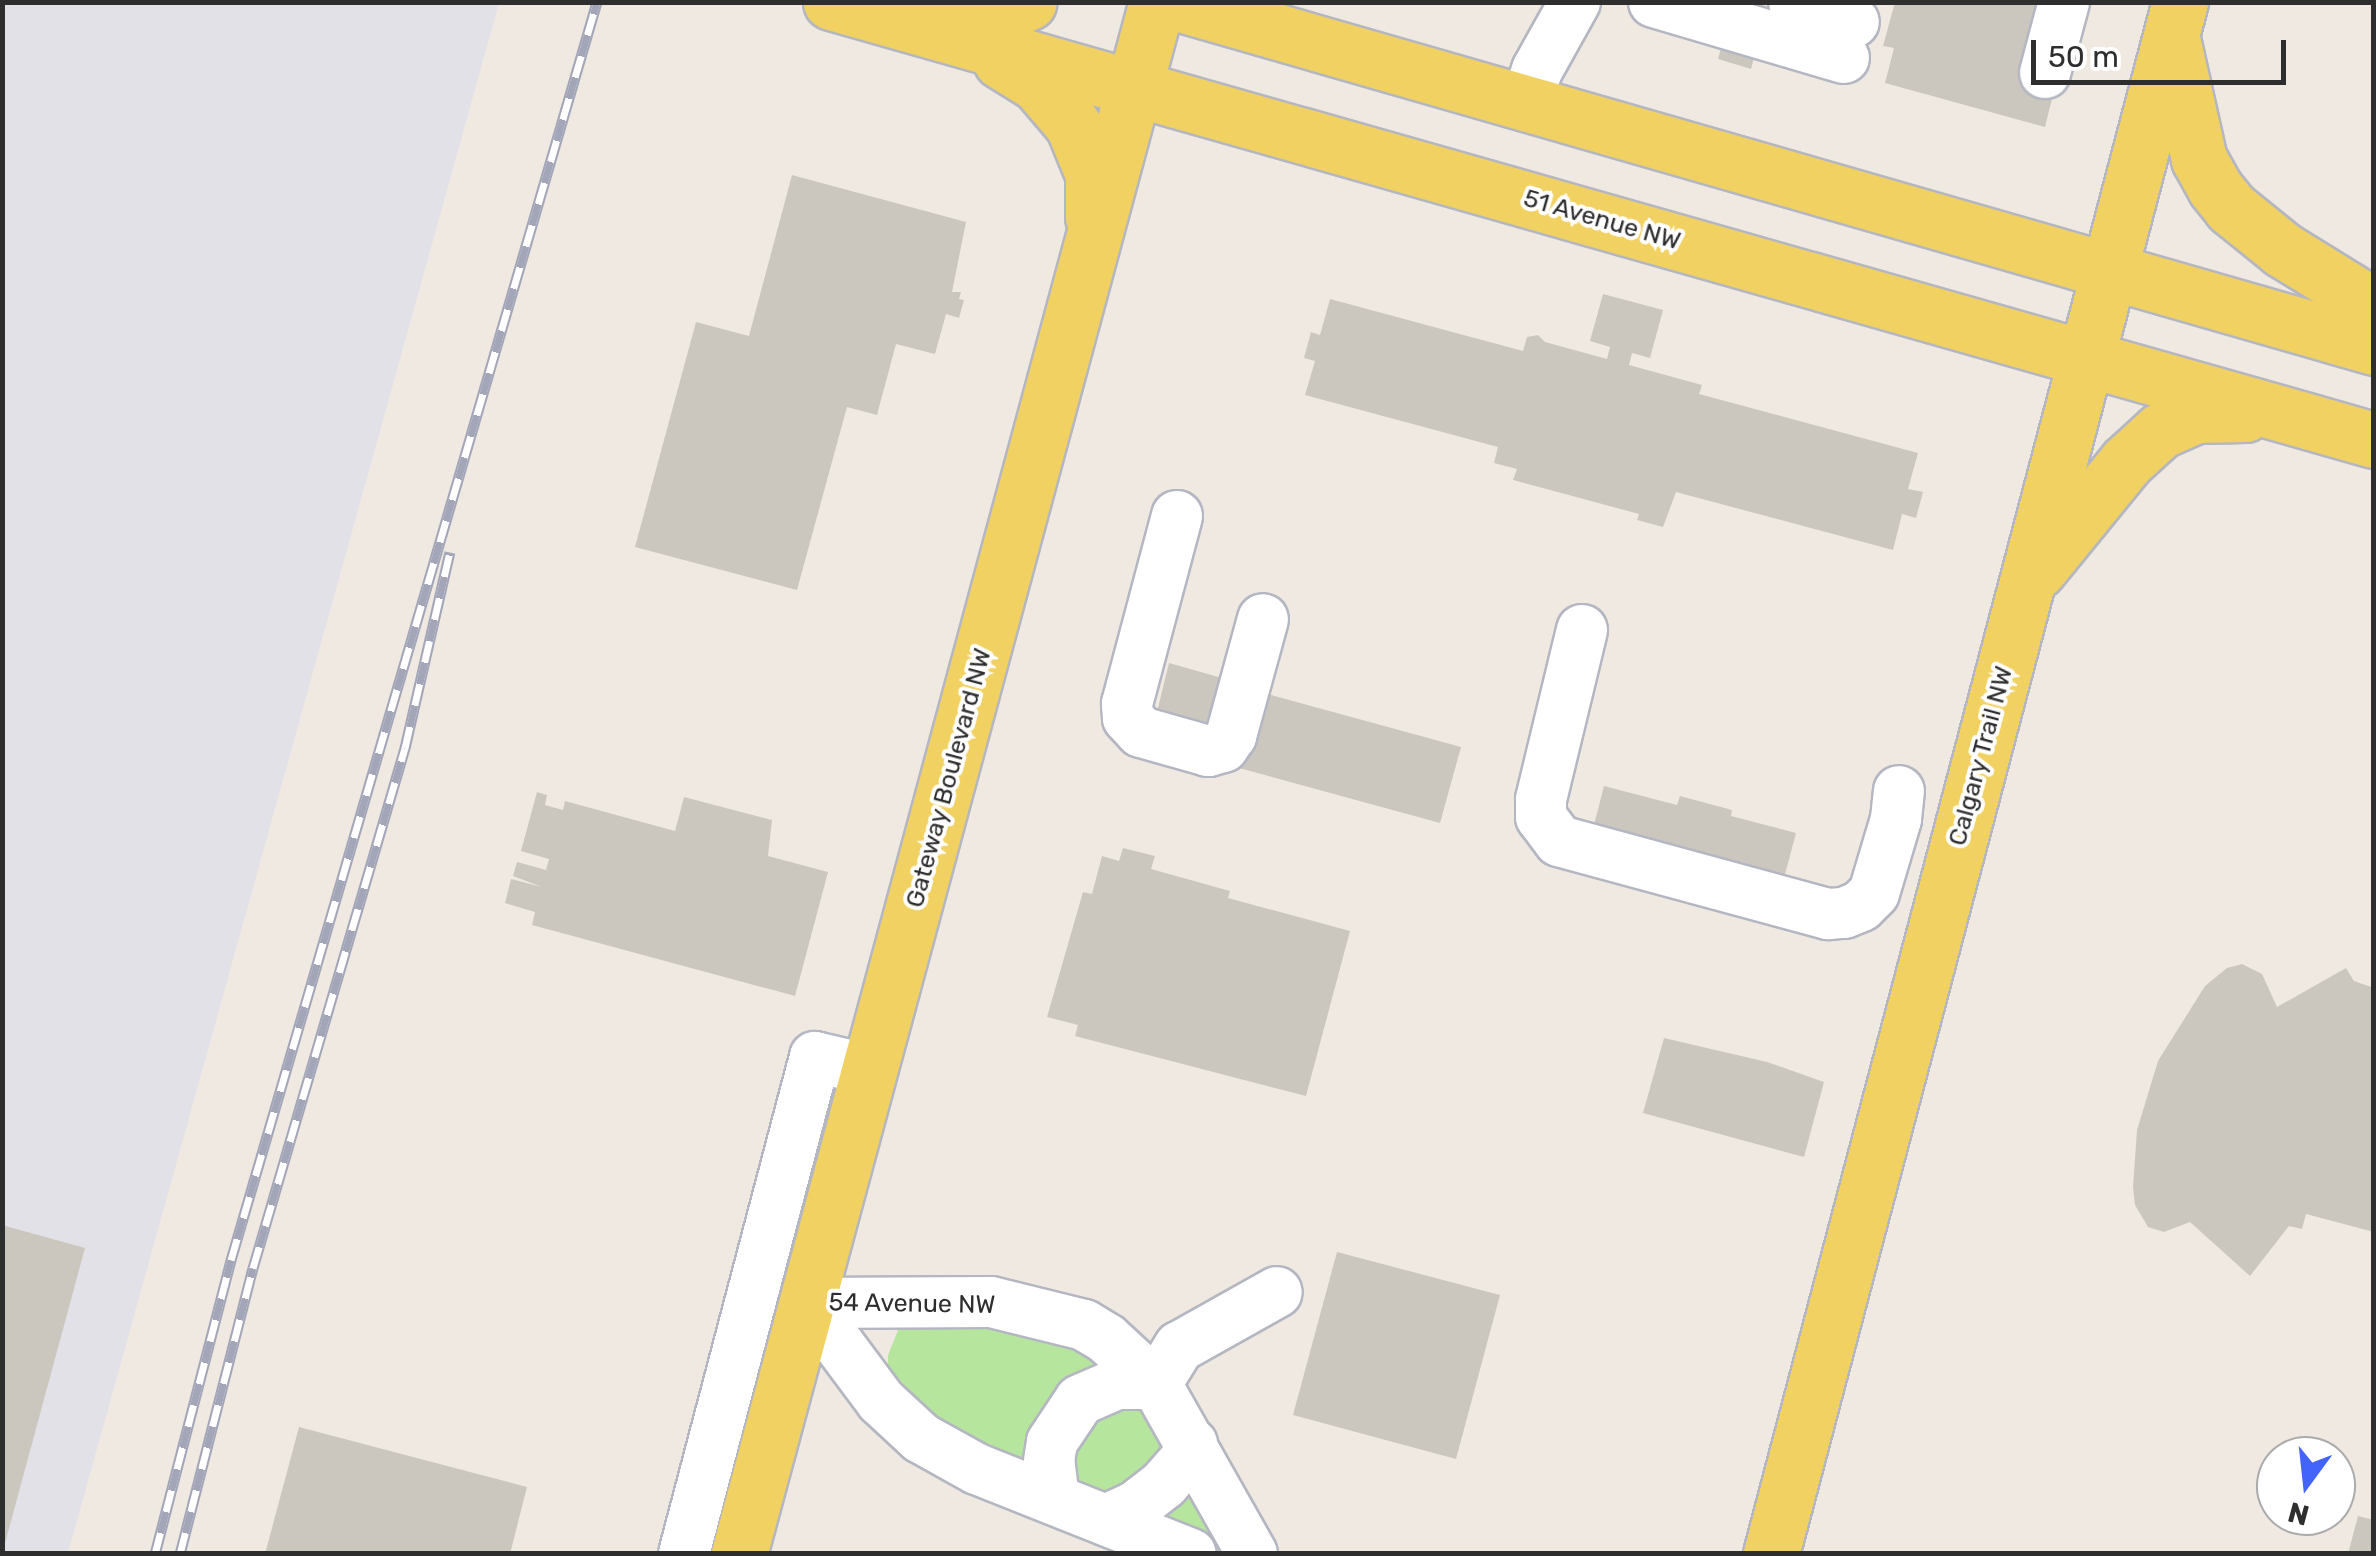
<!DOCTYPE html>
<style>
body{margin:0}
#map{position:relative;width:2376px;height:1556px;overflow:hidden;background:#efe9e1;font-family:Rubik,sans-serif}
div>[style]{position:absolute}
.industrial>*{inset:0;background:#e3e1e8}
.green>*{inset:0;background:#b6e59e}
.building>*{inset:0;background:#cbc7bf}
.roads{filter:drop-shadow(2px 0 #b4b7c1) drop-shadow(-2px 0 #b4b7c1) drop-shadow(0 2px #b4b7c1) drop-shadow(0 -2px #b4b7c1)}
.minor>*{height:50px;margin:-25px;padding:0 25px;transform-origin:25px;border-radius:25px;background:#fff}
.major>*{height:55px;margin:-27.5px;padding:0 27.5px;transform-origin:27.5px;border-radius:27.5px;background:#f2d163}
.rail>*{height:11px;margin-top:-5.5px;transform-origin:0;background:repeating-linear-gradient(90deg,#fff 0 22px,#a3a6b8 0 44px);box-sizing:border-box;border-block:2px solid #a3a6b8}
span{translate:-50% -50%;white-space:nowrap;text-align:center;line-height:1.15;-webkit-text-stroke:8px #fff;paint-order:stroke}
.street-label{font-size:25px;color:#2e2e2e}
.frame{position:absolute;inset:0;border:5px solid #2e2e2e;pointer-events:none}
.north{position:absolute;left:2256px;top:1436px;width:100px;height:100px;box-sizing:border-box;background:#fff;border:2px solid #ababab;border-radius:50%;rotate:195deg;font-size:28px;font-weight:700;line-height:40px;text-align:center;color:#2e2e2e}
.north::after{content:'';display:block;margin:auto;width:35px;height:45px;background:#4264fb;clip-path:polygon(50% 0,100% 100%,50% 72%,0 100%)}
.scale{position:absolute;left:2031px;top:40px;width:255px;height:45px;box-sizing:border-box;border:5px solid #2e2e2e;border-top:0;padding-left:12px;font-size:30px;line-height:35px;white-space:nowrap;color:#2e2e2e;-webkit-text-stroke:8px #fff;paint-order:stroke}
</style>
<div id="map">
<div class="industrial">
<i style="clip-path:polygon(3px 3px,499px 3px,68px 1553px,3px 1554px)"></i>
</div>
<div class="green">
<i style="clip-path:polygon(911px 1318px,1063px 1326px,1097px 1363px,1081px 1377px,1032px 1464px,983px 1453px,900px 1394px,888px 1369px,888px 1355px,899px 1328px)"></i>
<i style="clip-path:polygon(1134px 1396px,1166px 1425px,1163px 1464px,1105px 1496px,1082px 1486px,1074px 1476px,1072px 1453px,1081px 1427px)"></i>
<i style="clip-path:polygon(1192px 1488px,1223px 1552px,1154px 1523px)"></i>
</div>
<div class="building">
<i style="clip-path:polygon(1895px 2px,2024px 2px,2054px 11px,2053px 95px,2045px 127px,1885px 83px,1894px 48px,1883px 46px)"></i>
<i style="clip-path:polygon(1722px 45px,1755px 54px,1751px 69px,1718px 59px)"></i>
<i style="clip-path:polygon(792px 175px,966px 222px,952px 292px,961px 292px,959px 299px,964px 300px,959px 318px,946px 314px,935px 354px,896px 344px,877px 415px,847px 407px,797px 590px,635px 547px,696px 322px,749px 336px)"></i>
<i style="clip-path:polygon(1603px 294px,1663px 310px,1650px 358px,1632px 353px,1629px 365px,1702px 385px,1699px 394px,1918px 453px,1908px 489px,1923px 492px,1916px 518px,1902px 514px,1893px 550px,1676px 492px,1663px 527px,1637px 520px,1639px 514px,1513px 480px,1517px 469px,1494px 463px,1498px 447px,1305px 395px,1315px 361px,1304px 358px,1311px 332px,1320px 335px,1330px 299px,1523px 351px,1527px 337px,1538px 335px,1545px 342px,1607px 359px,1610px 347px,1590px 341px)"></i>
<i style="clip-path:polygon(1169px 663px,1222px 678px,1207px 738px,1154px 724px)"></i>
<i style="clip-path:polygon(1253px 690px,1461px 747px,1440px 823px,1232px 766px)"></i>
<i style="clip-path:polygon(1604px 786px,1677px 805px,1680px 796px,1732px 810px,1731px 816px,1796px 833px,1779px 897px,1588px 848px)"></i>
<i style="clip-path:polygon(537px 792px,547px 795px,545px 805px,563px 810px,565px 801px,675px 831px,684px 797px,772px 820px,768px 856px,828px 872px,795px 996px,532px 925px,535px 912px,505px 903px,511px 879px,542px 887px,513px 876px,517px 862px,546px 870px,549px 859px,521px 851px)"></i>
<i style="clip-path:polygon(1123px 848px,1155px 856px,1151px 869px,1230px 891px,1228px 898px,1350px 931px,1306px 1096px,1075px 1036px,1078px 1025px,1047px 1017px,1083px 892px,1092px 894px,1102px 856px,1119px 861px)"></i>
<i style="clip-path:polygon(2242px 964px,2262px 974px,2277px 1007px,2346px 968px,2354px 981px,2374px 988px,2374px 1232px,2306px 1214px,2302px 1229px,2289px 1226px,2250px 1276px,2190px 1222px,2164px 1232px,2148px 1227px,2135px 1205px,2133px 1187px,2137px 1130px,2158px 1061px,2205px 986px,2227px 968px)"></i>
<i style="clip-path:polygon(1664px 1038px,1767px 1062px,1824px 1082px,1804px 1157px,1643px 1113px)"></i>
<i style="clip-path:polygon(2px 1225px,85px 1248px,4px 1547px,2px 1547px)"></i>
<i style="clip-path:polygon(1337px 1252px,1500px 1295px,1456px 1459px,1293px 1415px)"></i>
<i style="clip-path:polygon(299px 1427px,527px 1487px,510px 1554px,265px 1554px)"></i>
<i style="clip-path:polygon(2358px 1516px,2374px 1520px,2374px 1554px,2348px 1554px)"></i>
</div>
<div class="roads">
<div class="minor">
<i style="left:1654px;top:2px;width:198px;rotate:16.4deg"></i>
<i style="left:1794px;top:2px;width:63px;rotate:18.4deg"></i>
<i style="left:2045px;top:73px;width:73px;rotate:-75deg"></i>
<i style="left:1525px;top:105px;width:37px;rotate:-71deg"></i>
<i style="left:1537px;top:70px;width:78px;rotate:-60.8deg"></i>
<i style="left:1177px;top:516px;width:195px;rotate:104.9deg"></i>
<i style="left:1127px;top:704px;width:14px;rotate:86deg"></i>
<i style="left:1128px;top:718px;width:19px;rotate:47deg"></i>
<i style="left:1141px;top:732px;width:70px;rotate:15.8deg"></i>
<i style="left:1208px;top:751px;width:16px;rotate:-15deg"></i>
<i style="left:1223px;top:747px;width:14px;rotate:-54deg"></i>
<i style="left:1231px;top:736px;width:121px;rotate:-74.7deg"></i>
<i style="left:1582px;top:630px;width:175px;rotate:103.6deg"></i>
<i style="left:1541px;top:800px;width:17px;rotate:90deg"></i>
<i style="left:1541px;top:817px;width:30px;rotate:53deg"></i>
<i style="left:1559px;top:841px;width:279px;rotate:15.2deg"></i>
<i style="left:1828px;top:914px;width:16px;rotate:-4deg"></i>
<i style="left:1844px;top:913px;width:18px;rotate:-22deg"></i>
<i style="left:1861px;top:906px;width:18px;rotate:-45deg"></i>
<i style="left:1874px;top:893px;width:77px;rotate:-73.4deg"></i>
<i style="left:1896px;top:819px;width:28px;rotate:-84deg"></i>
<i style="left:808px;top:1303px;width:183px;rotate:-0.3deg"></i>
<i style="left:991px;top:1302px;width:96px;rotate:13.9deg"></i>
<i style="left:1084px;top:1325px;width:27px;rotate:31deg"></i>
<i style="left:1107px;top:1339px;width:67px;rotate:42.6deg"></i>
<i style="left:1156px;top:1384px;width:195px;rotate:60.5deg"></i>
<i style="left:808px;top:1303px;width:122px;rotate:53.3deg"></i>
<i style="left:881px;top:1401px;width:54px;rotate:42.8deg"></i>
<i style="left:921px;top:1438px;width:64px;rotate:29deg"></i>
<i style="left:977px;top:1469px;width:230px;rotate:21.7deg"></i>
<i style="left:1054px;top:1499px;width:38px;rotate:-97deg"></i>
<i style="left:1049px;top:1461px;width:19px;rotate:-81deg"></i>
<i style="left:1052px;top:1442px;width:50px;rotate:-56.3deg"></i>
<i style="left:1080px;top:1400px;width:40px;rotate:-23.4deg"></i>
<i style="left:1117px;top:1384px;width:39px"></i>
<i style="left:1156px;top:1384px;width:44px;rotate:-58.1deg"></i>
<i style="left:1179px;top:1347px;width:112px;rotate:-29.3deg"></i>
<i style="left:1106px;top:1520px;width:33px;rotate:-25deg"></i>
<i style="left:1136px;top:1506px;width:36px;rotate:-38deg"></i>
<i style="left:1164px;top:1484px;width:35px;rotate:-49deg"></i>
<i style="left:1187px;top:1458px;width:15px;rotate:-70deg"></i>
<i style="left:684px;top:1554px;width:514px;rotate:-75.23deg"></i>
<i style="left:815px;top:1057px;width:57px;rotate:13.3deg"></i>
</div>
<div class="major">
<i style="left:831px;top:2px;width:1604px;rotate:15.85deg"></i>
<i style="left:1174px;top:2px;width:1249px;rotate:16.04deg"></i>
<i style="left:933px;top:23px;width:72px;rotate:-8deg"></i>
<i style="left:1004px;top:13px;width:27px;rotate:-24deg"></i>
<i style="left:2173px;top:43px;width:119px;rotate:77.4deg"></i>
<i style="left:2199px;top:159px;width:33px;rotate:61deg"></i>
<i style="left:2215px;top:188px;width:26px;rotate:51deg"></i>
<i style="left:2231px;top:208px;width:67px;rotate:38.9deg"></i>
<i style="left:2283px;top:250px;width:107px;rotate:31.6deg"></i>
<i style="left:1001px;top:61px;width:44px;rotate:31.9deg"></i>
<i style="left:1038px;top:84px;width:54px;rotate:49.5deg"></i>
<i style="left:1073px;top:125px;width:53px;rotate:67.8deg"></i>
<i style="left:1093px;top:174px;width:43px;rotate:90deg"></i>
<i style="left:2038px;top:570px;width:139px;rotate:-50.8deg"></i>
<i style="left:2126px;top:462px;width:46px;rotate:-42.4deg"></i>
<i style="left:2160px;top:431px;width:39px;rotate:-24deg"></i>
<i style="left:2196px;top:415px;width:49px;rotate:-1.2deg"></i>
<i style="left:739px;top:1554px;width:1607px;rotate:-74.93deg"></i>
<i style="left:1771px;top:1554px;width:1605px;rotate:-75.24deg"></i>
</div>
</div>
<div class="rail">
<i style="left:155px;top:1554px;width:304px;rotate:-75.5deg"></i>
<i style="left:231px;top:1260px;width:1310px;rotate:-73.78deg"></i>
<i style="left:180px;top:1554px;width:295px;rotate:-75.7deg"></i>
<i style="left:253px;top:1268px;width:542px;rotate:-73.71deg"></i>
<i style="left:405px;top:748px;width:201px;rotate:-77.1deg"></i>
</div>
<div class="street-label">
<span style="left:1602px;top:220px;rotate:16deg">51 Avenue NW</span>
<span style="left:1981px;top:756px;rotate:-75deg">Calgary Trail NW</span>
<span style="left:949px;top:778px;rotate:-75deg">Gateway Boulevard NW</span>
<span style="left:912px;top:1304px;rotate:1deg">54 Avenue NW</span>
</div>
<div class="frame"></div>
<div class="north">N</div>
<div class="scale">50 m</div>
</div>
